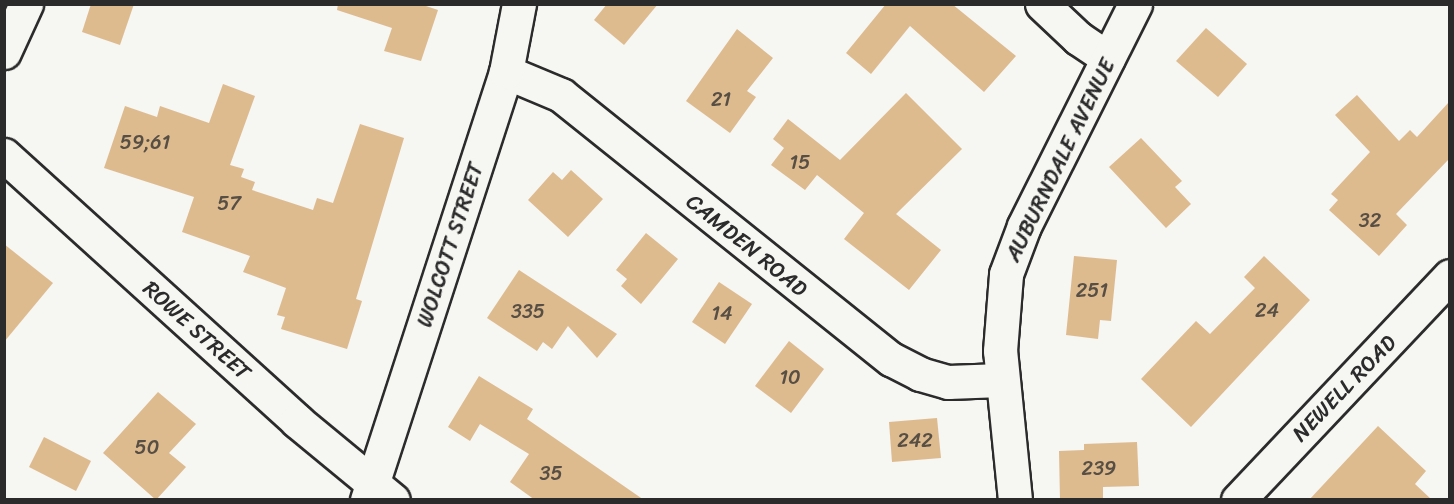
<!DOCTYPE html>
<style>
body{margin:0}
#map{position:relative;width:1454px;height:504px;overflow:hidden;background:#f6f6f2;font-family:Sriracha,sans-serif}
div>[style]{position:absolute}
.building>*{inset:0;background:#ddbb8f}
.roads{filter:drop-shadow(2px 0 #2b2b2b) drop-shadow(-2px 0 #2b2b2b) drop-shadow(0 2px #2b2b2b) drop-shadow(0 -2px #2b2b2b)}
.minor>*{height:33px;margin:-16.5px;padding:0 16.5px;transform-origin:16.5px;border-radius:16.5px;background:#f6f6f2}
.tertiary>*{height:33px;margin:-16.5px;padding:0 16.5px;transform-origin:16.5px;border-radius:16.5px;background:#f6f6f2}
span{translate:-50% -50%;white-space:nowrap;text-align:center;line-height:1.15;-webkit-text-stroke:6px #f6f6f2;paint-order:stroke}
.number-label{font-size:20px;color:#584f44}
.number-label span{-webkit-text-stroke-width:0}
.street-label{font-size:22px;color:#2b2b2b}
.frame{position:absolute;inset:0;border:6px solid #2b2b2b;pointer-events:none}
</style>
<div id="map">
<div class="building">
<i style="clip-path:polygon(91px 4px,134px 4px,120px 45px,82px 32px)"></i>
<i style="clip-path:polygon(338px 4px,420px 4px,438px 10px,421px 61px,384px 51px,392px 28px,337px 10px)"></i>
<i style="clip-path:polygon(607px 4px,658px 4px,624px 45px,594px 20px)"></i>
<i style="clip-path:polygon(886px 4px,952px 4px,1016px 56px,984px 92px,910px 26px,871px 74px,846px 53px)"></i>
<i style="clip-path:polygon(1206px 28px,1247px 64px,1218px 97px,1176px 61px)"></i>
<i style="clip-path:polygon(737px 29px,773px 58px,747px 91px,756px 97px,730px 133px,686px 101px)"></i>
<i style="clip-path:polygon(223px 84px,255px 96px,230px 165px,244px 169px,241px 177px,255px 182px,252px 190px,313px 210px,317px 198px,333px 203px,360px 124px,404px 138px,356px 299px,362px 301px,347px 349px,281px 329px,285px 317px,277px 315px,286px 288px,243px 272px,250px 256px,182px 232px,194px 197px,104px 168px,125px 106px,157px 117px,160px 106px,209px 123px)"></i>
<i style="clip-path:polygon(906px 93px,962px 149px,896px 214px,941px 250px,909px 290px,844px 239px,864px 213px,817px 175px,805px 190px,771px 165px,784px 148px,773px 139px,788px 119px,840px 160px)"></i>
<i style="clip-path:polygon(1357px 95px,1399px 141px,1410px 130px,1417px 137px,1449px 102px,1449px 159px,1396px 214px,1407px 225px,1379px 256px,1329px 210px,1338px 200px,1331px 194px,1370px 152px,1335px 115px)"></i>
<i style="clip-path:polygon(1141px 138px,1182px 181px,1175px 187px,1191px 204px,1166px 228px,1109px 167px)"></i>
<i style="clip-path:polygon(571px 170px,603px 199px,568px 237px,528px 200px,553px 172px,562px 180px)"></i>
<i style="clip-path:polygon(646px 233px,678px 259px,641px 304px,621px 286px,627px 279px,616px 270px)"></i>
<i style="clip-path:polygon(4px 244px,53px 283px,4px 342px)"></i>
<i style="clip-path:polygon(1074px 256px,1117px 260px,1111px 321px,1100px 320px,1098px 339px,1066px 335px)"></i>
<i style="clip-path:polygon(1264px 256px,1310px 300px,1191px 427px,1141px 379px,1196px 321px,1210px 334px,1255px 288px,1244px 277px)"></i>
<i style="clip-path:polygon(519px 270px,617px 334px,597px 358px,568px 326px,552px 349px,543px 342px,537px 351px,487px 318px)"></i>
<i style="clip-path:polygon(719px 282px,752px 304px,725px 344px,692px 322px)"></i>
<i style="clip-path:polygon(789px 341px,824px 369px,791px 413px,755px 386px)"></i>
<i style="clip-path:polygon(479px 376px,533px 409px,527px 419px,644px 500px,535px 500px,510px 482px,529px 454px,480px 424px,470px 441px,448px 427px)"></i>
<i style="clip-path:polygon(158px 392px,196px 424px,169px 453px,186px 467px,156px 500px,103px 453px)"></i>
<i style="clip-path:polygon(937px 418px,941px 458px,892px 462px,889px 422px)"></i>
<i style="clip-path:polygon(1378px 426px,1426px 471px,1415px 484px,1432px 500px,1309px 500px)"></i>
<i style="clip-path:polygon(44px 437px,91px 461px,76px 491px,29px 467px)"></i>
<i style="clip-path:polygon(1137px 442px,1139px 486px,1103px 487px,1103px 500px,1060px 500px,1059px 451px,1084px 450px,1084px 444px)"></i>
</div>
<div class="roads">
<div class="minor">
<i style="left:1042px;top:4px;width:50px;rotate:43.4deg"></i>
<i style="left:1078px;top:38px;width:36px;rotate:34deg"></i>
<i style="left:4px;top:52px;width:53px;rotate:-65.4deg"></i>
<i style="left:506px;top:72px;width:60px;rotate:22.7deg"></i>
<i style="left:561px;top:95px;width:423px;rotate:38.7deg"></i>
<i style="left:891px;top:359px;width:33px;rotate:27deg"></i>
<i style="left:920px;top:374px;width:29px;rotate:16deg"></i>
<i style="left:948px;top:382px;width:53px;rotate:-2.2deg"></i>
<i style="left:4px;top:155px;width:396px;rotate:42.2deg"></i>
<i style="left:297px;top:421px;width:124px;rotate:39.5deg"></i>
<i style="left:1238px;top:500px;width:308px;rotate:-46.6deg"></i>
</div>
<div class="tertiary">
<i style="left:367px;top:500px;width:450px;rotate:-72deg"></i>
<i style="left:506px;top:72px;width:69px;rotate:-79.2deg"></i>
<i style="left:1015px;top:500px;width:150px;rotate:-95.7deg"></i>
<i style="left:1000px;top:351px;width:77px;rotate:-85.5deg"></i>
<i style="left:1006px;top:274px;width:51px;rotate:-69.4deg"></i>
<i style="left:1024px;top:226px;width:248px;rotate:-63.4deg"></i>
</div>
</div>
<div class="number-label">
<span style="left:721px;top:99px">21</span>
<span style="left:145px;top:142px">59;61</span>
<span style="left:800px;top:162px">15</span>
<span style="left:229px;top:203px">57</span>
<span style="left:1370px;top:220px">32</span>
<span style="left:1092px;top:290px">251</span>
<span style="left:1267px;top:310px">24</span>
<span style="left:528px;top:311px">335</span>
<span style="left:722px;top:313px">14</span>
<span style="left:790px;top:377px">10</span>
<span style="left:915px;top:440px">242</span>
<span style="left:147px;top:447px">50</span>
<span style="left:1099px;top:468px">239</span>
<span style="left:551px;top:473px">35</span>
</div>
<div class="street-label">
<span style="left:1060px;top:160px;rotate:-64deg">AUBURNDALE AVENUE</span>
<span style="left:450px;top:245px;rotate:-72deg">WOLCOTT STREET</span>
<span style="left:747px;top:245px;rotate:39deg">CAMDEN ROAD</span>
<span style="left:197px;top:330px;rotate:42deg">ROWE STREET</span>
<span style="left:1344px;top:388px;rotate:-46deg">NEWELL ROAD</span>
</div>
<div class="frame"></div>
</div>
